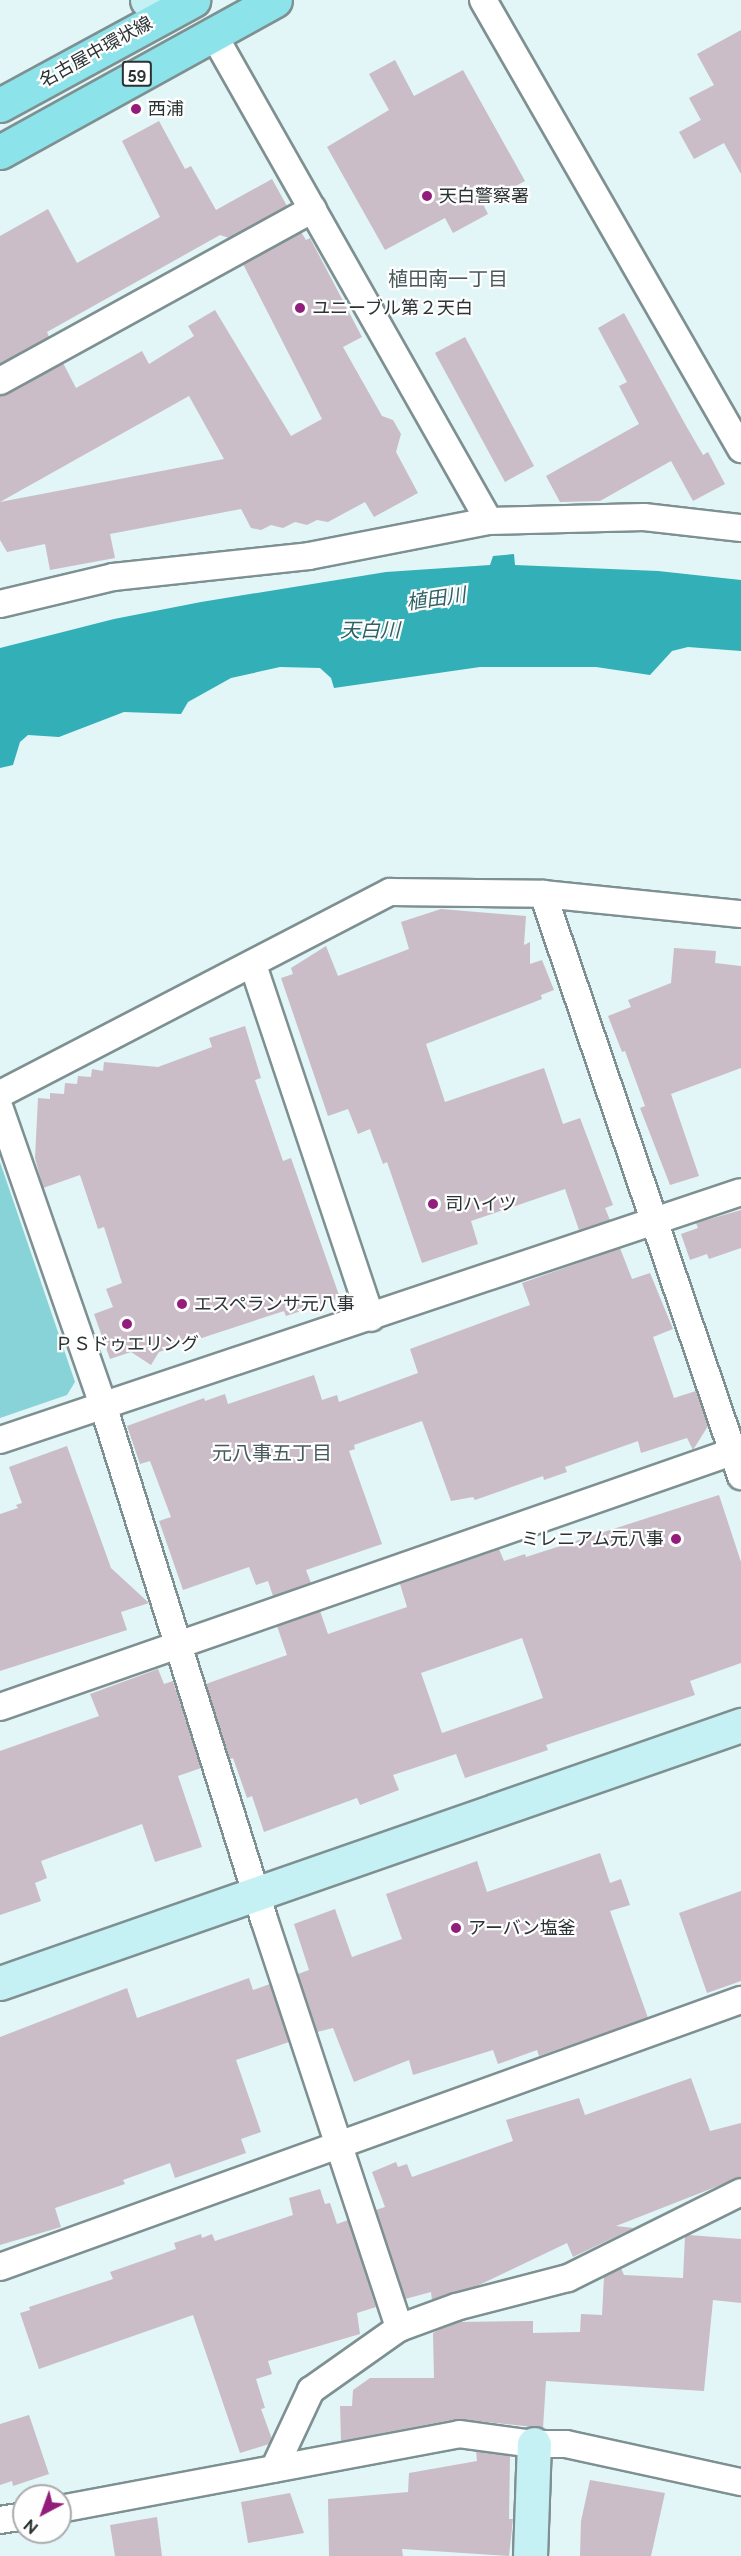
<!DOCTYPE html>
<meta charset="utf-8">
<style>
body{margin:0}
#map{position:relative;width:741px;height:2556px;overflow:hidden;background:#e2f5f7;font-family:Raleway,"Noto Sans JP",sans-serif}
div>[style]{position:absolute}
.green>*{inset:0;background:#87d3d8}
.water>*{inset:0;background:#33afb7}
.building>*{inset:0;background:#cbbdc7}
.roads{filter:drop-shadow(2px 0 #7e9091) drop-shadow(-2px 0 #7e9091) drop-shadow(0 2px #7e9091) drop-shadow(0 -2px #7e9091)}
.street>*{height:26px;margin:-13px;padding:0 13px;transform-origin:13px;border-radius:13px;background:#fff}
.secondary>*{height:33px;margin:-16.5px;padding:0 16.5px;transform-origin:16.5px;border-radius:16.5px;background:#c6f1f4}
.primary>*{height:33px;margin:-16.5px;padding:0 16.5px;transform-origin:16.5px;border-radius:16.5px;background:#8ce3e9}
.dots>*{width:16px;height:16px;translate:-50% -50%;box-sizing:border-box;border:3px solid #fefefe;border-radius:50%}
span{translate:-50% -50%;white-space:nowrap;text-align:center;line-height:1.15;-webkit-text-stroke:4.5px #fefefe;paint-order:stroke}
.shield-label span{padding:2px 4px;background:#fefefe;border:2px solid;border-radius:4px;-webkit-text-stroke-width:0}
.shield-label{font-size:16px;color:#2b3233;font-weight:700}
.street-label{font-size:18px;color:#2b3233}
.poi-label{font-size:18px;color:#2b3233}
.left{translate:0 -50%;text-align:left}
.right{translate:-100% -50%;text-align:right}
.neighbourhood-label{font-size:20px;color:#495a5b}
.water-label{font-size:20px;color:#2f6165;font-style:italic}
.north{position:absolute;left:12px;top:2484px;width:60px;height:60px;box-sizing:border-box;background:#fefefe;border:2px solid #aaacad;border-radius:50%;rotate:221deg;font-size:16px;font-weight:700;line-height:24px;text-align:center;color:#2b3233}
.north::after{content:'';display:block;margin:auto;width:21px;height:27px;background:#931d7a;clip-path:polygon(50% 0,100% 100%,50% 72%,0 100%)}
</style>
<div id="map">
<div class="green">
<i style="clip-path:polygon(0 1162px,75px 1382px,67px 1395px,0 1418px)"></i>
</div>
<div class="water">
<i style="clip-path:polygon(514px 554px,515px 565px,658px 571px,741px 580px,741px 651px,688px 647px,672px 651px,650px 675px,596px 667px,480px 667px,334px 688px,331px 678px,320px 668px,280px 667px,231px 678px,188px 702px,181px 714px,124px 712px,59px 737px,28px 735px,20px 742px,13px 765px,0 768px,0 648px,114px 619px,201px 602px,386px 572px,490px 565px,493px 556px)"></i>
</div>
<div class="building">
<i style="clip-path:polygon(741px 30px,741px 174px,724px 143px,694px 159px,679px 132px,701px 120px,689px 98px,714px 85px,697px 54px)"></i>
<i style="clip-path:polygon(395px 60px,414px 96px,463px 70px,525px 181px,483px 204px,488px 214px,453px 233px,445px 218px,385px 250px,327px 147px,389px 110px,369px 74px)"></i>
<i style="clip-path:polygon(159px 121px,185px 169px,191px 166px,216px 210px,272px 179px,287px 206px,229px 238px,220px 235px,47px 332px,49px 337px,0 364px,0 236px,48px 209px,77px 263px,160px 217px,122px 141px)"></i>
<i style="clip-path:polygon(evenodd,301px 232px,306px 240px,310px 238px,362px 337px,343px 347px,382px 416px,393px 420px,401px 434px,396px 452px,418px 493px,374px 517px,365px 502px,328px 522px,317px 520px,307px 525px,295px 522px,283px 528px,271px 525px,261px 530px,251px 528px,241px 509px,110px 534px,115px 558px,50px 570px,45px 544px,7px 552px,0 540px,0 396px,63px 363px,76px 388px,142px 351px,149px 364px,194px 336px,188px 326px,215px 310px,291px 436px,322px 419px,243px 264px,301px 232px,189px 396px,224px 459px,0 502px,189px 396px)"></i>
<i style="clip-path:polygon(624px 313px,685px 424px,703px 455px,708px 452px,725px 484px,693px 501px,671px 461px,600px 501px,560px 502px,546px 476px,639px 424px,619px 386px,627px 382px,598px 328px)"></i>
<i style="clip-path:polygon(465px 337px,534px 466px,505px 482px,435px 353px)"></i>
<i style="clip-path:polygon(441px 909px,526px 916px,524px 945px,530px 942px,530px 964px,542px 960px,554px 990px,541px 995px,542px 999px,426px 1044px,445px 1102px,544px 1068px,563px 1124px,580px 1118px,613px 1205px,605px 1208px,610px 1220px,579px 1230px,565px 1189px,471px 1221px,478px 1244px,422px 1263px,387px 1162px,383px 1164px,370px 1129px,358px 1134px,348px 1109px,328px 1116px,281px 978px,293px 974px,291px 968px,326px 946px,338px 976px,409px 949px,401px 922px)"></i>
<i style="clip-path:polygon(674px 948px,716px 951px,715px 963px,741px 966px,741px 1068px,671px 1094px,699px 1176px,670px 1185px,640px 1108px,645px 1106px,625px 1051px,622px 1052px,608px 1016px,631px 1007px,628px 1000px,671px 983px)"></i>
<i style="clip-path:polygon(245px 1026px,261px 1078px,255px 1080px,283px 1161px,291px 1158px,340px 1298px,286px 1316px,284px 1311px,159px 1352px,151px 1365px,131px 1352px,110px 1359px,94px 1314px,113px 1307px,106px 1289px,122px 1283px,104px 1227px,98px 1229px,80px 1175px,43px 1188px,35px 1158px,38px 1098px,50px 1099px,50px 1093px,64px 1094px,65px 1083px,77px 1084px,78px 1076px,91px 1077px,92px 1069px,103px 1071px,104px 1062px,158px 1067px,212px 1047px,209px 1038px)"></i>
<i style="clip-path:polygon(741px 1210px,741px 1248px,709px 1259px,707px 1254px,690px 1260px,681px 1234px,698px 1228px,696px 1223px)"></i>
<i style="clip-path:polygon(620px 1248px,632px 1279px,650px 1273px,673px 1329px,653px 1337px,674px 1398px,696px 1391px,708px 1426px,693px 1450px,687px 1438px,641px 1453px,638px 1441px,565px 1467px,567px 1472px,544px 1480px,543px 1476px,475px 1500px,473px 1497px,451px 1501px,422px 1421px,354px 1445px,355px 1449px,349px 1451px,382px 1544px,306px 1570px,311px 1583px,273px 1596px,268px 1581px,256px 1585px,249px 1567px,183px 1590px,159px 1521px,171px 1517px,150px 1461px,140px 1464px,127px 1426px,204px 1398px,205px 1401px,225px 1394px,228px 1404px,314px 1375px,322px 1400px,337px 1395px,339px 1402px,418px 1373px,410px 1349px,530px 1305px,522px 1283px)"></i>
<i style="clip-path:polygon(67px 1446px,111px 1568px,149px 1603px,121px 1612px,127px 1630px,0 1671px,0 1514px,18px 1508px,16px 1505px,22px 1503px,9px 1467px)"></i>
<i style="clip-path:polygon(evenodd,719px 1495px,741px 1562px,741px 1663px,690px 1681px,695px 1695px,546px 1745px,548px 1750px,465px 1778px,456px 1754px,393px 1775px,399px 1790px,360px 1805px,357px 1798px,264px 1832px,252px 1796px,247px 1798px,233px 1758px,230px 1759px,206px 1684px,287px 1655px,277px 1626px,320px 1611px,328px 1634px,407px 1607px,400px 1584px,499px 1549px,504px 1561px,525px 1554px,526px 1557px,719px 1495px,522px 1638px,543px 1698px,442px 1733px,421px 1673px,522px 1638px)"></i>
<i style="clip-path:polygon(158px 1669px,164px 1684px,173px 1681px,201px 1768px,178px 1776px,202px 1847px,155px 1862px,142px 1824px,41px 1861px,47px 1878px,35px 1883px,41px 1901px,0 1915px,0 1751px,99px 1716px,90px 1694px)"></i>
<i style="clip-path:polygon(600px 1853px,610px 1883px,621px 1879px,630px 1905px,610px 1911px,648px 2018px,539px 2056px,537px 2050px,498px 2064px,493px 2050px,413px 2075px,409px 2060px,354px 2082px,333px 2028px,317px 2032px,298px 1974px,309px 1970px,294px 1924px,335px 1909px,352px 1957px,402px 1939px,386px 1894px,477px 1861px,487px 1892px)"></i>
<i style="clip-path:polygon(741px 1891px,741px 1981px,707px 1993px,679px 1913px)"></i>
<i style="clip-path:polygon(249px 1978px,253px 1990px,270px 1984px,289px 2042px,236px 2060px,261px 2132px,241px 2139px,246px 2153px,175px 2178px,170px 2163px,123px 2180px,125px 2184px,55px 2208px,61px 2227px,0 2245px,0 2037px,127px 1988px,137px 2018px)"></i>
<i style="clip-path:polygon(691px 2078px,710px 2131px,741px 2123px,741px 2177px,616px 2226px,634px 2228px,573px 2257px,567px 2243px,477px 2286px,432px 2300px,431px 2292px,405px 2299px,376px 2210px,385px 2207px,372px 2172px,396px 2162px,398px 2167px,407px 2164px,412px 2177px,513px 2141px,506px 2120px,579px 2098px,585px 2115px)"></i>
<i style="clip-path:polygon(320px 2189px,325px 2204px,330px 2203px,337px 2224px,348px 2220px,376px 2307px,357px 2313px,360px 2334px,268px 2361px,272px 2374px,256px 2379px,265px 2408px,261px 2409px,272px 2439px,269px 2444px,240px 2453px,193px 2315px,39px 2369px,20px 2313px,30px 2310px,29px 2307px,113px 2279px,110px 2272px,176px 2249px,174px 2243px,201px 2234px,202px 2238px,212px 2234px,215px 2241px,293px 2215px,289px 2198px)"></i>
<i style="clip-path:polygon(689px 2235px,741px 2239px,741px 2303px,713px 2300px,704px 2391px,546px 2381px,543px 2428px,457px 2419px,341px 2441px,340px 2406px,352px 2406px,353px 2390px,370px 2378px,434px 2378px,433px 2333px,438px 2330px,458px 2322px,533px 2321px,533px 2333px,580px 2332px,581px 2314px,602px 2315px,604px 2277px,621px 2268px,624px 2275px,683px 2278px,685px 2236px)"></i>
<i style="clip-path:polygon(29px 2415px,49px 2474px,13px 2486px,12px 2481px,0 2485px,0 2424px)"></i>
<i style="clip-path:polygon(476px 2451px,510px 2456px,509px 2519px,513px 2519px,509px 2556px,402px 2549px,403px 2556px,329px 2556px,328px 2499px,408px 2492px,409px 2473px,477px 2461px)"></i>
<i style="clip-path:polygon(590px 2480px,665px 2493px,651px 2556px,580px 2556px,581px 2521px)"></i>
<i style="clip-path:polygon(290px 2493px,304px 2533px,248px 2543px,241px 2502px)"></i>
<i style="clip-path:polygon(157px 2517px,162px 2556px,115px 2556px,110px 2525px)"></i>
</div>
<div class="roads">
<div class="street">
<i style="left:483px;top:0;width:518px;rotate:60.12deg"></i>
<i style="left:212px;top:32px;width:562px;rotate:60.47deg"></i>
<i style="left:0;top:381px;width:357px;rotate:-28.8deg"></i>
<i style="left:0;top:604px;width:116px;rotate:-13.4deg"></i>
<i style="left:113px;top:577px;width:197px;rotate:-6.1deg"></i>
<i style="left:309px;top:556px;width:183px;rotate:-11deg"></i>
<i style="left:489px;top:521px;width:155px;rotate:-1.5deg"></i>
<i style="left:644px;top:517px;width:98px;rotate:6.5deg"></i>
<i style="left:543px;top:894px;width:615px;rotate:71.21deg"></i>
<i style="left:253px;top:965px;width:372px;rotate:71.5deg"></i>
<i style="left:0;top:1094px;width:439px;rotate:-27.4deg"></i>
<i style="left:390px;top:892px;width:153px;rotate:0.7deg"></i>
<i style="left:543px;top:894px;width:199px;rotate:5.8deg"></i>
<i style="left:0;top:1109px;width:313px;rotate:70.8deg"></i>
<i style="left:103px;top:1405px;width:539px;rotate:72.61deg"></i>
<i style="left:264px;top:1919px;width:431px;rotate:71.7deg"></i>
<i style="left:399px;top:2328px;width:108px;rotate:144.8deg"></i>
<i style="left:311px;top:2390px;width:87px;rotate:115.1deg"></i>
<i style="left:0;top:1440px;width:781px;rotate:-18.5deg"></i>
<i style="left:0;top:1707px;width:785px;rotate:-19.2deg"></i>
<i style="left:0;top:2267px;width:788px;rotate:-19.82deg"></i>
<i style="left:399px;top:2328px;width:61px;rotate:-20.2deg"></i>
<i style="left:456px;top:2307px;width:116px;rotate:-14.5deg"></i>
<i style="left:568px;top:2278px;width:193px;rotate:-26.4deg"></i>
<i style="left:60px;top:2509px;width:406px;rotate:-10.6deg"></i>
<i style="left:459px;top:2434px;width:76px;rotate:7.6deg"></i>
<i style="left:534px;top:2444px;width:32px"></i>
<i style="left:566px;top:2444px;width:179px;rotate:12.3deg"></i>
<i style="left:0;top:2520px;width:24px;rotate:-9deg"></i>
</div>
<div class="secondary">
<i style="left:147px;top:0;width:26px;rotate:28deg"></i>
<i style="left:0;top:1983px;width:785px;rotate:-19.2deg"></i>
<i style="left:530px;top:2556px;width:112px;rotate:-88deg"></i>
</div>
<div class="primary">
<i style="left:0;top:105px;width:220px;rotate:-28.5deg"></i>
<i style="left:0;top:152px;width:314px;rotate:-28.9deg"></i>
</div>
</div>
<div class="dots">
<i style="left:136px;top:109px;background:#931d7a"></i>
<i style="left:427px;top:196px;background:#931d7a"></i>
<i style="left:300px;top:308px;background:#931d7a"></i>
<i style="left:433px;top:1204px;background:#931d7a"></i>
<i style="left:182px;top:1304px;background:#931d7a"></i>
<i style="left:127px;top:1324px;background:#931d7a"></i>
<i style="left:676px;top:1539px;background:#931d7a"></i>
<i style="left:456px;top:1928px;background:#931d7a"></i>
</div>
<div class="shield-label">
<span style="left:137px;top:74px">59</span>
</div>
<div class="street-label">
<span style="left:96px;top:52px;rotate:-29deg">名古屋中環状線</span>
</div>
<div class="poi-label">
<span class="left" style="left:148px;top:109px">西浦</span>
<span class="left" style="left:439px;top:196px">天白警察署</span>
<span class="left" style="left:312px;top:308px">ユニーブル第２天白</span>
<span class="left" style="left:445px;top:1204px">司ハイツ</span>
<span class="left" style="left:194px;top:1304px">エスペランサ元八事</span>
<span style="left:127px;top:1344px">ＰＳドゥエリング</span>
<span class="right" style="left:664px;top:1539px">ミレニアム元八事</span>
<span class="left" style="left:468px;top:1928px">アーバン塩釜</span>
</div>
<div class="neighbourhood-label">
<span style="left:448px;top:279px">植田南一丁目</span>
<span style="left:272px;top:1453px">元八事五丁目</span>
</div>
<div class="water-label">
<span style="left:436px;top:599px;rotate:-8deg">植田川</span>
<span style="left:370px;top:630px">天白川</span>
</div>
<div class="north">N</div>
</div>
